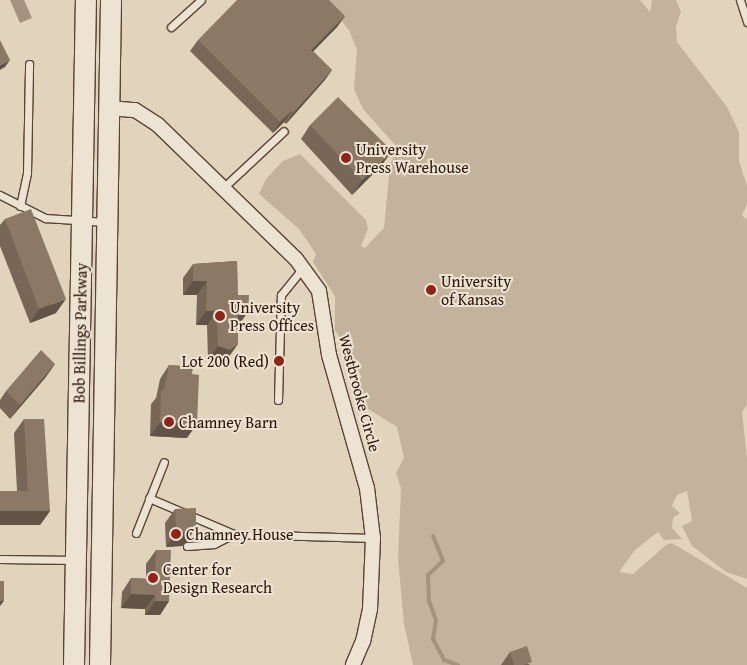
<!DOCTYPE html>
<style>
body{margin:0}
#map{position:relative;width:747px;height:665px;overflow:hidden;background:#e2d4bc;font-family:"Gentium Book Plus",serif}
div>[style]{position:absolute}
.green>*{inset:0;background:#c3b39d}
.water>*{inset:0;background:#a4937e}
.stream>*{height:4px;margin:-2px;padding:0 2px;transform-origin:2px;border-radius:2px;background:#a4937e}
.roads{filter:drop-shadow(1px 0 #5a4434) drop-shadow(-1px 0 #5a4434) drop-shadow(0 1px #5a4434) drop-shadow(0 -1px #5a4434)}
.lane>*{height:7px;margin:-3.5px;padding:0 3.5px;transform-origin:3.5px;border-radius:3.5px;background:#ece3d3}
.street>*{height:14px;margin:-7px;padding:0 7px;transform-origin:7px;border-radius:7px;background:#ece3d3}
.secondary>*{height:20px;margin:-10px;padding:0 10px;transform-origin:10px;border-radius:10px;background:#ece3d3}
.wall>*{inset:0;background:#786757}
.shaded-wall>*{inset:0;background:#615447}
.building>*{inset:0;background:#8b7865}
.dots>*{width:14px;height:14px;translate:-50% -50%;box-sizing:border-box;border:2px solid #ece3d3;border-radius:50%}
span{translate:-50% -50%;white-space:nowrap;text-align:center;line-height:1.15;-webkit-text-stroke:4px #ece3d3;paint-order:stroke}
.poi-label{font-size:16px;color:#2c1406}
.left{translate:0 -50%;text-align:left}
.right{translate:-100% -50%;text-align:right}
.street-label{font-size:16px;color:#2c1406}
</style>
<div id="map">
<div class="green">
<i style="clip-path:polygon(324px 0,640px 0,650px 12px,652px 0,676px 0,681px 12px,676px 26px,677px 42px,727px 107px,739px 132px,739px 161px,747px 186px,747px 204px,742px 215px,747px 220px,747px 405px,742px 412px,747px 458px,747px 579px,726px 572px,692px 546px,682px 526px,692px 521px,687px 491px,677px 495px,672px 506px,680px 513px,673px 518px,672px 528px,682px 539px,664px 540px,658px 532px,635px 550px,619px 572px,633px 574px,666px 545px,672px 543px,747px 588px,747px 665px,413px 665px,404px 624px,398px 559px,401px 488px,396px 473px,404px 458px,397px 427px,354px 400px,352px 383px,362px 377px,335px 330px,335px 296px,313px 262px,316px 254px,299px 229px,259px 194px,266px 179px,283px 161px,300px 154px,366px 220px,368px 229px,361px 246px,365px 248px,384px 228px,390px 165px,397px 147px,363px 109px,354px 89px,357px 50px,349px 30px)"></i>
</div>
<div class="water">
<i style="clip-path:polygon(10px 0,24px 0,32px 18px,20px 23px)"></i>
</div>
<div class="stream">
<i style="left:433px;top:536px;width:27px;rotate:68deg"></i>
<i style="left:443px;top:561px;width:21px;rotate:137deg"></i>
<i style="left:428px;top:575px;width:26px;rotate:88deg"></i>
<i style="left:429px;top:601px;width:20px;rotate:70deg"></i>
<i style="left:436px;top:620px;width:19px;rotate:99deg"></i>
<i style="left:433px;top:639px;width:24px;rotate:62deg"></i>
<i style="left:444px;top:660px;width:15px;rotate:20deg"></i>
</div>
<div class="roads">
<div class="lane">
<i style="left:740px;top:0;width:23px;rotate:72deg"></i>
<i style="left:171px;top:27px;width:40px;rotate:-42deg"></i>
<i style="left:223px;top:188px;width:83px;rotate:-43.1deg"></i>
<i style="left:0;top:195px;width:51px;rotate:27.1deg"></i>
<i style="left:45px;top:218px;width:61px;rotate:3.8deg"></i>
<i style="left:20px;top:206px;width:34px;rotate:-78deg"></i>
<i style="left:27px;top:173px;width:109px;rotate:-88.9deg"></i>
<i style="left:278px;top:400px;width:105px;rotate:-88.4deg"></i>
<i style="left:281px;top:295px;width:35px;rotate:-51deg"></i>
<i style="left:149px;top:498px;width:92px;rotate:23deg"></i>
<i style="left:234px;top:534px;width:139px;rotate:1.6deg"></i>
<i style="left:136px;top:533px;width:76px;rotate:-68.5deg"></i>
<i style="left:187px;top:546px;width:27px;rotate:-4deg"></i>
<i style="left:214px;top:544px;width:22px;rotate:-27deg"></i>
<i style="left:0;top:559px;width:73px;rotate:0.8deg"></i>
</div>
<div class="street">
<i style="left:110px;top:108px;width:25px;rotate:5deg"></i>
<i style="left:135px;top:110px;width:27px;rotate:33deg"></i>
<i style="left:158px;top:125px;width:192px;rotate:44.2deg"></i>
<i style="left:296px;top:259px;width:39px;rotate:54deg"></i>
<i style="left:319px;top:291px;width:65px;rotate:81.1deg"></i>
<i style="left:329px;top:355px;width:138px;rotate:74.1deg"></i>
<i style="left:367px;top:488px;width:50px;rotate:83.2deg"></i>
<i style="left:373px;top:538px;width:71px;rotate:92.4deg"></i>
<i style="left:370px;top:609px;width:33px;rotate:102deg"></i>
<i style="left:363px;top:641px;width:26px;rotate:113deg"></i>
</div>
<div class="secondary">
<i style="left:74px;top:665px;width:665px;rotate:-88.97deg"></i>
<i style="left:100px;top:665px;width:665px;rotate:-89.05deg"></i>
</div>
</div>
<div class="wall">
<i style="clip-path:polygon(345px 16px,337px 27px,313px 51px,332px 70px,324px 81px,286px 124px,284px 122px,273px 133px,190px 51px,198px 40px)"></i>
<i style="clip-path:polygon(310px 125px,382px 165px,352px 195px,301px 139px)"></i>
<i style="clip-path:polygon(5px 219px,56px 313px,30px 323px,0 246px,0 225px)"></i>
<i style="clip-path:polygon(237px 261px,238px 326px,228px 358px,220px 364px,208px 360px,207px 325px,196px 325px,197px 295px,183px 295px,183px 278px,193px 264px)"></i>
<i style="clip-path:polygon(55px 364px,45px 378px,10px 419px,0 408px,0 400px,6px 391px)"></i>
<i style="clip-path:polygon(169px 365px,187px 438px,150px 436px,151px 404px,156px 398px,160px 379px)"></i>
<i style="clip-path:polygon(24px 419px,50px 511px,40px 525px,0 525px,0 491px,17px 491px,14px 433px)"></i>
<i style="clip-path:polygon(175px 509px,187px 541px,182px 546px,166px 547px,165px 523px)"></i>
<i style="clip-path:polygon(156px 550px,169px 601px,160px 615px,145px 615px,145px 609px,121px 608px,122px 592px,131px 578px,146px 579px,146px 564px)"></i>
<i style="clip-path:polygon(510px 652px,530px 665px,501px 665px)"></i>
</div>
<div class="shaded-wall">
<i style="clip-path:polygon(345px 16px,337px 27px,304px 61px,311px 50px)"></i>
<i style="clip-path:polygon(10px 60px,5px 67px,0 70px,0 65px)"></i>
<i style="clip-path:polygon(332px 70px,324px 81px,286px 124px,293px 113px)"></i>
<i style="clip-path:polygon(291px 111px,284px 122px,273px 133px,280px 122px)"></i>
<i style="clip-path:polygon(392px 151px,382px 165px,352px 195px,362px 180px)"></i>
<i style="clip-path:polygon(193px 281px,207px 281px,197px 295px,183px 295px)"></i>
<i style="clip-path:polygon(66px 299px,56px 313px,30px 323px,39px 309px)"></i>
<i style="clip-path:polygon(206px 311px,217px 311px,207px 325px,196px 325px)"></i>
<i style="clip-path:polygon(238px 312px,248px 312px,238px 326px)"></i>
<i style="clip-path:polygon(238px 344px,228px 358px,220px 364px,208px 360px,218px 346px)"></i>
<i style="clip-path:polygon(55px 364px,45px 378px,10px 419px,20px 405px)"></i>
<i style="clip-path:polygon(160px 422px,197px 424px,187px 438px,150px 436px)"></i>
<i style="clip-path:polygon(0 511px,50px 511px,40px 525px,0 525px)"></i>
<i style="clip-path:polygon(196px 527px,187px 541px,182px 546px,166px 547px,176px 533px)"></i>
<i style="clip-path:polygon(131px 594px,155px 595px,145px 609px,121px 608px)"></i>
<i style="clip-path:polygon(0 601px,4px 601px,0 606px)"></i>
<i style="clip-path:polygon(155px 601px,169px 601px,160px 615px,145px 615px)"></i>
</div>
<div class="building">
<i style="clip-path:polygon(237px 0,329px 0,345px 16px,311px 50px,332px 70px,293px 113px,291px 111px,280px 122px,198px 40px)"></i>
<i style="clip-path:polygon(0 40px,10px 60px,0 65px)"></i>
<i style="clip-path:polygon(338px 97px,392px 151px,362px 180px,310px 125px)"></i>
<i style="clip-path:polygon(31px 209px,66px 299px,39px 309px,5px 219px)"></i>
<i style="clip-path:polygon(237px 261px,238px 295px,249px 295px,248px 312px,238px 312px,238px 344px,230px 350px,218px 346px,217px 311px,206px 311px,207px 281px,193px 281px,193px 264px)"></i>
<i style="clip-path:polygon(41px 350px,55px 364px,20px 405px,6px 391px)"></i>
<i style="clip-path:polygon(169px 365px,193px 366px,192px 374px,199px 375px,197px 424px,160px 422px,161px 390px,164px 390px)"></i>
<i style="clip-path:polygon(24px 419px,44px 419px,50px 511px,0 511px,0 491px,28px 491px)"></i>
<i style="clip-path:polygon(196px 508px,196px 527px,192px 532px,176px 533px,175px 509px)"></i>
<i style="clip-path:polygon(156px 550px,171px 550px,169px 601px,155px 601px,155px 595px,131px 594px,131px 578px,155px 579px)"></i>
<i style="clip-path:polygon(0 581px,4px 581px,4px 601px,0 601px)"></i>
<i style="clip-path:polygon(527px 646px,532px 662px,523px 665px,514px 665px,510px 652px)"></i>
</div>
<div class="dots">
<i style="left:346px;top:158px;background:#8f2418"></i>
<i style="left:431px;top:290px;background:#8f2418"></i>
<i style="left:220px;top:316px;background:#8f2418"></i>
<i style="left:279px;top:361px;background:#8f2418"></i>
<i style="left:169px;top:422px;background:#8f2418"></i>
<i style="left:176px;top:534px;background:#8f2418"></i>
<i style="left:153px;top:578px;background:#8f2418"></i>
</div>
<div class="poi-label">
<span class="left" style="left:356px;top:158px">University<br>Press Warehouse</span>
<span class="left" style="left:441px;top:290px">University<br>of Kansas</span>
<span class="left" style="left:230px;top:316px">University<br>Press Offices</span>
<span class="right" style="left:269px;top:361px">Lot 200 (Red)</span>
<span class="left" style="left:179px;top:422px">Chamney Barn</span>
<span class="left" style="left:186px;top:534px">Chamney House</span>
<span class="left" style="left:163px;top:578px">Center for<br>Design Research</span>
</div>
<div class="street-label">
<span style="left:80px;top:333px;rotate:-89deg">Bob Billings Parkway</span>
<span style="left:360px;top:393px;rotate:75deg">Westbrooke Circle</span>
</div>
</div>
